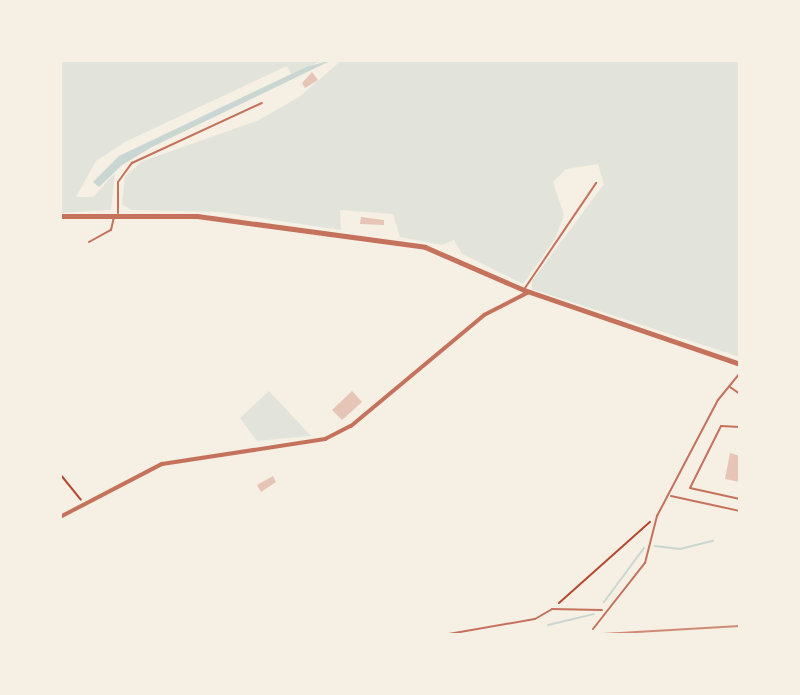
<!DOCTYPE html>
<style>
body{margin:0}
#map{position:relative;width:800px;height:695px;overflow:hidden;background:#f6efe4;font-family:"Titillium Web",sans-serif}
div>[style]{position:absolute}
.green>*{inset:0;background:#e2e4dc}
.water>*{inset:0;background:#c9d6d2}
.stream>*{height:2px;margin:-1px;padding:0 1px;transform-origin:1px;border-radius:1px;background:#c9d6d2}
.building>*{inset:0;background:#e6c5b7}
.path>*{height:2px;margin:-1px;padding:0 1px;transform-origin:1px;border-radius:1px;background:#b5482f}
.service>*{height:2px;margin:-1px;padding:0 1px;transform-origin:1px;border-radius:1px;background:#c5725c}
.minor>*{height:4px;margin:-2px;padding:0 2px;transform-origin:2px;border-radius:2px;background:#c5725c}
.tertiary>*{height:5px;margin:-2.5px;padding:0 2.5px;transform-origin:2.5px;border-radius:2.5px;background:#c5725c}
.rail>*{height:2px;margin:-1px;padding:0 1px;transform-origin:1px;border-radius:1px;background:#cf8b77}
span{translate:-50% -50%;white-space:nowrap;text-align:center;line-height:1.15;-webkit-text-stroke:6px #f6efe4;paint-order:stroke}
.frame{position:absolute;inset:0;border:62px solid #f6efe4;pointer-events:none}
</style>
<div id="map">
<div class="green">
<i style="clip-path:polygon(60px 60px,324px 60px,291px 74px,287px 66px,125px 142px,96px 161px,76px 197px,93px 197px,115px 173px,111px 210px,60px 213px)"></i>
<i style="clip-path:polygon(342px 60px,740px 60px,740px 357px,532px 289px,532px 281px,604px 184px,598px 164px,566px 169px,553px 182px,564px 215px,555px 239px,523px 284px,462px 254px,454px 240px,442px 245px,400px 237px,393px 214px,340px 210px,341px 230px,220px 212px,132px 210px,122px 205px,125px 176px,143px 161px,257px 121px,299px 97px)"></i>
<i style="clip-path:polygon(269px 391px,311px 436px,257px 441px,240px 418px)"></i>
</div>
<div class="water">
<i style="clip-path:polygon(332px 60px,152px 147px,122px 165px,99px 187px,93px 182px,119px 156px,306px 67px)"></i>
</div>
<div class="stream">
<i style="left:655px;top:546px;width:25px;rotate:7deg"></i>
<i style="left:680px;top:549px;width:34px;rotate:-14deg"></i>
<i style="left:604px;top:602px;width:67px;rotate:-53.5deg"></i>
<i style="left:548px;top:625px;width:47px;rotate:-13.4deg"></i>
</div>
<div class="building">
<i style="clip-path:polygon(312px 72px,318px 80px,305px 88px,302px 83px)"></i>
<i style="clip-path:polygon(361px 217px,384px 220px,384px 225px,360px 224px)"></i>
<i style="clip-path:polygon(352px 391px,362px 402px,342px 420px,332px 410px)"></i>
<i style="clip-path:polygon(730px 453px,740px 456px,740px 482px,725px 479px)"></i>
<i style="clip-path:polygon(273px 476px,276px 482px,261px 492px,257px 485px)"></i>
</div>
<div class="path">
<i style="left:60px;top:474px;width:33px;rotate:51deg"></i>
<i style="left:559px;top:603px;width:122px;rotate:-41.7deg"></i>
</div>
<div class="service">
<i style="left:118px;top:213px;width:31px;rotate:-90deg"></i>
<i style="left:118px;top:182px;width:24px;rotate:-54deg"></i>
<i style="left:132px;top:163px;width:143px;rotate:-24.8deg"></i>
<i style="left:89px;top:242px;width:25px;rotate:-29deg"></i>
<i style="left:111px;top:230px;width:13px;rotate:-77deg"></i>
<i style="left:525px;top:288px;width:127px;rotate:-55.9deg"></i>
<i style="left:730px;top:387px;width:12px;rotate:35deg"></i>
<i style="left:740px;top:427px;width:19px;rotate:-177deg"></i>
<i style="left:721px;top:426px;width:69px;rotate:116.6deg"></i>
<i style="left:690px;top:488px;width:51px;rotate:12.4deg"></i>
<i style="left:671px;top:496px;width:71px;rotate:12.3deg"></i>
<i style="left:593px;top:629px;width:84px;rotate:-51.8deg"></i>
<i style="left:645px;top:563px;width:49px;rotate:-75.7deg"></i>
<i style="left:657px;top:516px;width:131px;rotate:-62.3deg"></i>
<i style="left:718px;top:400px;width:35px;rotate:-51deg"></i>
<i style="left:443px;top:635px;width:93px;rotate:-9.9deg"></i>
<i style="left:535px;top:619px;width:20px;rotate:-30deg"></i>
<i style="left:552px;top:609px;width:50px;rotate:1.1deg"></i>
</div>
<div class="minor">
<i style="left:60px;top:517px;width:115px;rotate:-27.5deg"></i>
<i style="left:162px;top:464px;width:165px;rotate:-8.7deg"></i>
<i style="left:325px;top:439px;width:29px;rotate:-27deg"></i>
<i style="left:351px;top:426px;width:173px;rotate:-39.8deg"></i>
<i style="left:484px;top:315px;width:51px;rotate:-27.1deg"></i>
</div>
<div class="tertiary">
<i style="left:60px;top:216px;width:137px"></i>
<i style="left:197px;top:216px;width:230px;rotate:7.7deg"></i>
<i style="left:425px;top:247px;width:108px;rotate:23.5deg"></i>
<i style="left:524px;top:290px;width:228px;rotate:18.9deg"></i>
</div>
<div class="rail">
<i style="left:585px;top:635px;width:155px;rotate:-3.3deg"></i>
</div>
<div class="frame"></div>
</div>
